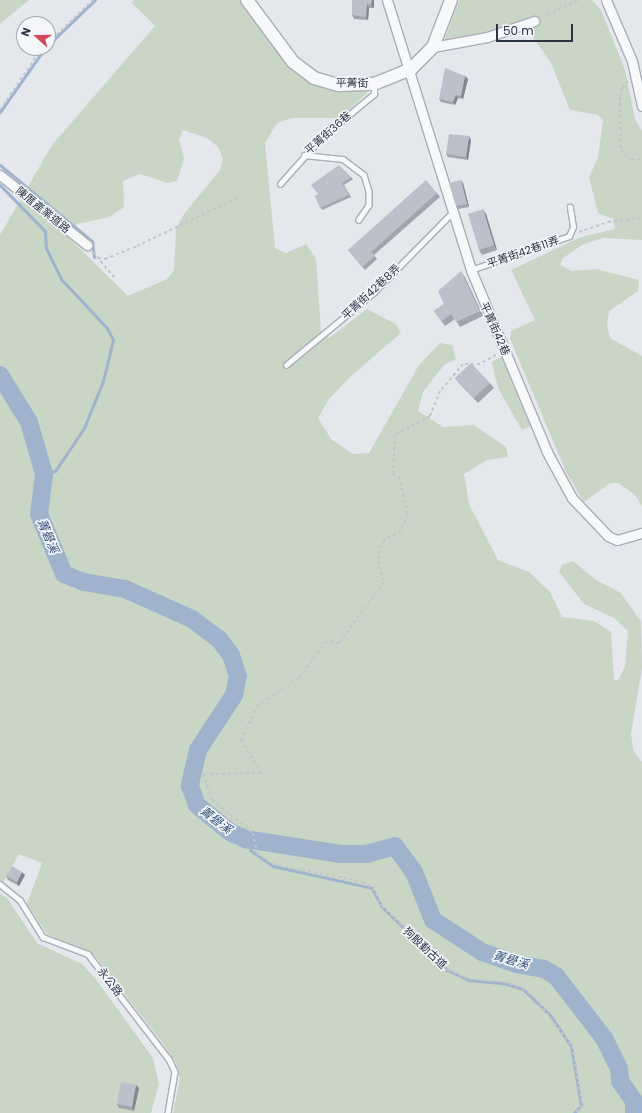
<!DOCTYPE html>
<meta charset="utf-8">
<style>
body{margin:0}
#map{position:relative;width:642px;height:1113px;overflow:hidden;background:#e4e7ec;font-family:Poppins,"Noto Sans TC",sans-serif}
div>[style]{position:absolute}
.green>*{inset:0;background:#c9d6c5}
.stream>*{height:3px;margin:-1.5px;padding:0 1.5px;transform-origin:1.5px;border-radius:1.5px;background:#9fb4cc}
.river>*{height:18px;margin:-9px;padding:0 9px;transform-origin:9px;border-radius:9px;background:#9fb4cc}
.path>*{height:2px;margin-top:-1px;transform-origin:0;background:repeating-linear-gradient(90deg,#c2c5cb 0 3px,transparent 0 6px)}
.roads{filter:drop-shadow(1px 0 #a9aeb7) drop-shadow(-1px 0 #a9aeb7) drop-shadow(0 1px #a9aeb7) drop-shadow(0 -1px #a9aeb7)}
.service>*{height:4.5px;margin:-2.25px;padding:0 2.25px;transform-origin:2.25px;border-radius:2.25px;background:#f7f8fa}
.minor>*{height:9px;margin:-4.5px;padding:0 4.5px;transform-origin:4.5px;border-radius:4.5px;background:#f7f8fa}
.tertiary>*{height:12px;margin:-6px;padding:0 6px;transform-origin:6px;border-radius:6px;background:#f7f8fa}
.wall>*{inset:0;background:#a1a5ae}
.shaded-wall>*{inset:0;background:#83868d}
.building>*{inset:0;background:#bbc0ca}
span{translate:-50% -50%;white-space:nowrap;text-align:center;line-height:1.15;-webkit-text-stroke:3px #f4f6f9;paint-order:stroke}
.street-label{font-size:11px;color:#2b3445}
.water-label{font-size:12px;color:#34527a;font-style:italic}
.north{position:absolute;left:16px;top:16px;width:40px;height:40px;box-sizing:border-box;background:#f4f6f9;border:1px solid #a4a8b1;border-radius:50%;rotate:291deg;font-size:11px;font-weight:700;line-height:16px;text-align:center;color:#2b3445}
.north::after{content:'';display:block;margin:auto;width:14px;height:18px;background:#d1495b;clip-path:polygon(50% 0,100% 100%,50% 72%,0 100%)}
.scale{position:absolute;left:496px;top:24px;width:77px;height:18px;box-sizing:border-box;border:2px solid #2b3445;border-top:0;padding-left:5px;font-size:12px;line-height:14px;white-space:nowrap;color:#2b3445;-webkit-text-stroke:3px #f4f6f9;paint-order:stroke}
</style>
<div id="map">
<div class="green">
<i style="clip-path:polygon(0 0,29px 0,0 24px)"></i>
<i style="clip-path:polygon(evenodd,134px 0,241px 0,310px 82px,330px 89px,369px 91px,340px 118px,292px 118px,277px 123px,265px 143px,275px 248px,286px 253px,306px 244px,316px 259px,321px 331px,329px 338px,367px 309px,396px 324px,401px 333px,350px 377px,329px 399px,318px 418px,331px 439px,353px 454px,369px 453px,419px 365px,440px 343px,452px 345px,456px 359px,444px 365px,423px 392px,418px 411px,443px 427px,474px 425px,506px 447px,508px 457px,487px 460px,464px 474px,469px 504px,498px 560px,529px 572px,550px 592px,562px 617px,594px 621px,611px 632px,614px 681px,619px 679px,625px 666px,628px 631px,614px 618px,584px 604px,559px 572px,562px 565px,573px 561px,596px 580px,621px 593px,641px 622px,642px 668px,631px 734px,633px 750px,642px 762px,642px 1113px,173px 1113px,180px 1078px,176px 1063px,164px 1045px,95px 956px,47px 934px,27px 904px,42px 863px,19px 854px,3px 883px,0 882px,0 235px,52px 145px,155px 26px,132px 3px,134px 0,183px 130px,207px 138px,218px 147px,223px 159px,220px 170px,184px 214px,176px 229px,174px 270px,167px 279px,128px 296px,70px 239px,77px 224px,109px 217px,124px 207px,123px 181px,140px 174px,168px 183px,177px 181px,184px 159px,179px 139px,183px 130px)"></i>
<i style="clip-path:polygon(459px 0,592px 0,601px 10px,625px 70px,635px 119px,642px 131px,642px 240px,603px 238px,582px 245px,563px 258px,560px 265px,572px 271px,596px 269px,639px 280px,638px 291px,609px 311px,607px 325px,610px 338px,642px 356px,642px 507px,636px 496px,619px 483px,610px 483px,584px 502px,567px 474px,510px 339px,511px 331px,535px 320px,511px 270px,581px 237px,615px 229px,613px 219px,598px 213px,589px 177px,598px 158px,603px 120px,598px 115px,570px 110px,551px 63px,526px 27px,444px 41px)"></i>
<i style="clip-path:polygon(501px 357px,531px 426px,522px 430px,498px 388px,492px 362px)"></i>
<i style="clip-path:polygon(0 894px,7px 898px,37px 943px,82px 964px,95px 978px,153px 1058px,159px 1084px,151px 1113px,0 1113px)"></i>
</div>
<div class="stream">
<i style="left:48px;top:45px;width:65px;rotate:-43.8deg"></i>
<i style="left:0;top:112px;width:78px;rotate:-54.9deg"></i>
<i style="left:0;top:165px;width:119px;rotate:39.6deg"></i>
<i style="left:92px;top:241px;width:16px;rotate:83deg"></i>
<i style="left:0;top:185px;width:64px;rotate:45.6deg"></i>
<i style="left:45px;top:231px;width:17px;rotate:87deg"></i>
<i style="left:46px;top:248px;width:34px;rotate:64deg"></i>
<i style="left:61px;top:279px;width:67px;rotate:46.8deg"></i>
<i style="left:107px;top:328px;width:13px;rotate:63deg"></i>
<i style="left:113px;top:340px;width:42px;rotate:103.7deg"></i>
<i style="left:103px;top:381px;width:51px;rotate:112deg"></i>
<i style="left:84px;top:428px;width:52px;rotate:124deg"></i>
<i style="left:55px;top:471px;width:11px;rotate:165deg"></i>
<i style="left:230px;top:832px;width:19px;rotate:43deg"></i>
<i style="left:250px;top:850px;width:28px;rotate:35deg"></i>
<i style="left:273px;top:866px;width:101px;rotate:12.5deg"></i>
<i style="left:372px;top:888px;width:20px;rotate:63deg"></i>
<i style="left:381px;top:906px;width:92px;rotate:44.1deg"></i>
<i style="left:447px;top:970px;width:23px;rotate:25deg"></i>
<i style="left:468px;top:980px;width:36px;rotate:5deg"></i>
<i style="left:504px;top:983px;width:20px;rotate:18deg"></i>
<i style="left:523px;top:989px;width:37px;rotate:44deg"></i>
<i style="left:550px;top:1015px;width:37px;rotate:56deg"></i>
<i style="left:571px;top:1046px;width:60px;rotate:80.4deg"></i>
<i style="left:581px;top:1105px;width:11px;rotate:131deg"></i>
</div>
<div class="river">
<i style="left:0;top:375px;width:55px;rotate:58.3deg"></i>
<i style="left:29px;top:422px;width:54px;rotate:73.9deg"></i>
<i style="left:44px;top:474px;width:40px;rotate:97.1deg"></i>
<i style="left:39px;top:514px;width:65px;rotate:67.4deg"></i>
<i style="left:64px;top:574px;width:22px;rotate:22deg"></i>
<i style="left:84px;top:582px;width:42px;rotate:9.7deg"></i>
<i style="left:125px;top:589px;width:73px;rotate:24.1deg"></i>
<i style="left:192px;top:619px;width:34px;rotate:37deg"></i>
<i style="left:219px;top:639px;width:20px;rotate:53deg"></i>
<i style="left:231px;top:655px;width:22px;rotate:72deg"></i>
<i style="left:238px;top:676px;width:19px;rotate:102deg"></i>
<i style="left:234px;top:695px;width:66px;rotate:123.2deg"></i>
<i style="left:198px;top:750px;width:37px;rotate:103deg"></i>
<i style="left:190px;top:786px;width:20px;rotate:70deg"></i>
<i style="left:197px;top:805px;width:43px;rotate:39.3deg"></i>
<i style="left:230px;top:832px;width:17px;rotate:25deg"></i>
<i style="left:245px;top:839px;width:97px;rotate:8.9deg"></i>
<i style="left:341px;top:854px;width:25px"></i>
<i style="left:366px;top:854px;width:30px;rotate:-15deg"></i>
<i style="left:395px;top:846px;width:32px;rotate:54deg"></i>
<i style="left:414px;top:872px;width:52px;rotate:68.4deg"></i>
<i style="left:433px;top:920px;width:59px;rotate:33.1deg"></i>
<i style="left:482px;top:952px;width:36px;rotate:19deg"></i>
<i style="left:516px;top:964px;width:28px;rotate:10deg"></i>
<i style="left:544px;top:969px;width:14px;rotate:30deg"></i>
<i style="left:556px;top:976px;width:78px;rotate:52.3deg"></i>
<i style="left:604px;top:1038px;width:34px;rotate:64deg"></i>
<i style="left:619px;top:1069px;width:12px;rotate:85deg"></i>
<i style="left:620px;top:1081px;width:24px;rotate:55deg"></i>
<i style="left:634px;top:1101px;width:12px;rotate:90deg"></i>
</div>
<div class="path">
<i style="left:542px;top:17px;width:41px;rotate:-24.7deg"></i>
<i style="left:48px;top:43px;width:62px;rotate:-43.7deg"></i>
<i style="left:628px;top:81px;width:9px;rotate:131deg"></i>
<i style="left:622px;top:88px;width:9px;rotate:103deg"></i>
<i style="left:620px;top:97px;width:53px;rotate:88.9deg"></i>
<i style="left:621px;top:150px;width:13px;rotate:42deg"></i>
<i style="left:631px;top:159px;width:11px;rotate:5deg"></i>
<i style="left:0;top:110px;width:75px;rotate:-55.9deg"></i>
<i style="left:579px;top:232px;width:31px;rotate:-19deg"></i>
<i style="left:608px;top:222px;width:34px;rotate:-7deg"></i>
<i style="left:93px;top:252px;width:34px;rotate:50deg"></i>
<i style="left:98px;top:258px;width:7px;rotate:8deg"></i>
<i style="left:105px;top:259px;width:35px;rotate:-22deg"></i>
<i style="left:137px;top:246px;width:115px;rotate:-25.7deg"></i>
<i style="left:496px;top:355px;width:18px;rotate:151deg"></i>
<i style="left:480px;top:364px;width:17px;rotate:180deg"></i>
<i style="left:463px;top:364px;width:35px;rotate:130deg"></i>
<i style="left:440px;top:391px;width:27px;rotate:112deg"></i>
<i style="left:430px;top:416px;width:40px;rotate:152deg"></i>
<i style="left:395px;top:435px;width:40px;rotate:92.9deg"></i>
<i style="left:393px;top:475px;width:6px;rotate:9deg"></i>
<i style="left:399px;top:476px;width:40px;rotate:78deg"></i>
<i style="left:407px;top:515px;width:17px;rotate:111deg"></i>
<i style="left:401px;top:531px;width:19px;rotate:152deg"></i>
<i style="left:384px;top:540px;width:11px;rotate:112deg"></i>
<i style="left:380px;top:550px;width:11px;rotate:100deg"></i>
<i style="left:378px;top:561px;width:22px;rotate:74deg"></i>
<i style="left:384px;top:582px;width:76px;rotate:126.4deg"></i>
<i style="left:339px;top:643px;width:13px;rotate:-171deg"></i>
<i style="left:326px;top:641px;width:46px;rotate:126.1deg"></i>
<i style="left:299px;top:678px;width:49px;rotate:146.6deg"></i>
<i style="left:258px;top:705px;width:39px;rotate:116deg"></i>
<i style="left:241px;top:740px;width:39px;rotate:59deg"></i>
<i style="left:261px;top:773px;width:58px;rotate:179deg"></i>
<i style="left:203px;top:774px;width:28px;rotate:71deg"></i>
<i style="left:212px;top:800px;width:53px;rotate:38.8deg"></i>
<i style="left:253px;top:833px;width:21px;rotate:79deg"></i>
<i style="left:257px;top:854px;width:19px;rotate:32deg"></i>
<i style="left:273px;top:864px;width:92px;rotate:11.3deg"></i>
<i style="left:363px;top:882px;width:12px;rotate:31deg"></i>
<i style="left:373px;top:888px;width:20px;rotate:63deg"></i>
<i style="left:382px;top:906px;width:92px;rotate:44.1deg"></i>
<i style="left:448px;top:970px;width:23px;rotate:23deg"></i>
<i style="left:469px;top:979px;width:35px;rotate:5deg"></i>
<i style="left:504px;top:982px;width:20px;rotate:18deg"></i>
<i style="left:523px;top:988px;width:17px;rotate:40deg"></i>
<i style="left:536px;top:999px;width:59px;rotate:52.5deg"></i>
<i style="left:572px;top:1046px;width:60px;rotate:80.4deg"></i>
<i style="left:582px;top:1105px;width:11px;rotate:131deg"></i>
</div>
<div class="roads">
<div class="service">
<i style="left:304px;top:155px;width:39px;rotate:6deg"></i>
<i style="left:343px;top:159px;width:26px;rotate:37deg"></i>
<i style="left:364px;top:175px;width:17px;rotate:73deg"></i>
<i style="left:369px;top:191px;width:14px;rotate:90deg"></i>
<i style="left:369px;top:205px;width:18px;rotate:124deg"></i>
<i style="left:280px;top:184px;width:62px;rotate:-48.3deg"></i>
<i style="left:321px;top:138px;width:69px;rotate:-39.7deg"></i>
<i style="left:374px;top:94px;width:8px;rotate:-90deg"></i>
<i style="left:471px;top:270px;width:104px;rotate:-19.1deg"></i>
<i style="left:569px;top:236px;width:10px;rotate:-66deg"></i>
<i style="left:573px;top:227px;width:20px;rotate:-99deg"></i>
<i style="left:286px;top:365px;width:113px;rotate:-39.6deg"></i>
<i style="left:373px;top:293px;width:112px;rotate:-45.4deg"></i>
<i style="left:0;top:884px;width:26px;rotate:39deg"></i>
<i style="left:20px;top:900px;width:44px;rotate:58.1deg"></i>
<i style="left:43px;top:937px;width:48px;rotate:20.7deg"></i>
<i style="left:88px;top:954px;width:133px;rotate:52.4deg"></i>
<i style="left:169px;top:1059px;width:14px;rotate:65deg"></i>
<i style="left:175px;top:1072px;width:42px;rotate:99.7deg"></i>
</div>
<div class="minor">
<i style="left:387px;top:0;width:283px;rotate:72.7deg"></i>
<i style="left:471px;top:270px;width:197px;rotate:67.3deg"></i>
<i style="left:547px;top:452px;width:52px;rotate:61.5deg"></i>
<i style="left:572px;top:498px;width:52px;rotate:46.5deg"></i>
<i style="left:608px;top:536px;width:10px;rotate:24deg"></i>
<i style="left:617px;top:540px;width:26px;rotate:-16deg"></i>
<i style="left:606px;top:0;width:66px;rotate:66.9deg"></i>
<i style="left:632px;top:61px;width:46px;rotate:77.5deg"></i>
<i style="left:433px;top:47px;width:55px;rotate:-10.5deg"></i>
<i style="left:487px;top:37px;width:50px;rotate:-18.8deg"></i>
<i style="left:0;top:175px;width:112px;rotate:38.8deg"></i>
</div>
<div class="tertiary">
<i style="left:247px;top:0;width:77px;rotate:53.4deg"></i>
<i style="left:293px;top:62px;width:26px;rotate:37deg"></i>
<i style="left:314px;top:78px;width:26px;rotate:16deg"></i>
<i style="left:339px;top:85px;width:35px;rotate:-2deg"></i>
<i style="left:374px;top:84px;width:40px;rotate:-22deg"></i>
<i style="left:411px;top:69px;width:31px;rotate:-45deg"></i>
<i style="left:433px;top:47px;width:50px;rotate:-69deg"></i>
</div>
</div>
<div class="wall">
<i style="clip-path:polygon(352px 0,374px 0,374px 8px,369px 8px,368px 20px,354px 19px,352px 15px)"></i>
<i style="clip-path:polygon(465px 76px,468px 79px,463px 99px,458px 98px,455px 105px,441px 102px,439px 99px)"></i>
<i style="clip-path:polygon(471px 140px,468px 160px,448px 157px,446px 154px)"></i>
<i style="clip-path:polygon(351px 177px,353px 179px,344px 185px,351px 197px,322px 210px,315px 196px)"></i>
<i style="clip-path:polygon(463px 183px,469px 207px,458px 209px,456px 206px)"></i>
<i style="clip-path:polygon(437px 193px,440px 197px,374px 255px,377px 259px,365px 270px,348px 250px)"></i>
<i style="clip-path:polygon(486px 214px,497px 250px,482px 255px,479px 250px)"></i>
<i style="clip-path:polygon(464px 276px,483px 316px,460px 327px,455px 319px,445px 326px,434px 311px,444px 304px)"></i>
<i style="clip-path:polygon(455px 378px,490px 383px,494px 388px,478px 403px,459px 383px)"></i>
<i style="clip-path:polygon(25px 875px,19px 886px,8px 880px,6px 876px)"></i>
<i style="clip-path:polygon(139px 1088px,134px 1111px,119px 1108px,117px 1104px)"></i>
</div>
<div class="shaded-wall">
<i style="clip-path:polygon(372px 0,374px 0,374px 8px,371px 5px)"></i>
<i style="clip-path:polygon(367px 4px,369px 8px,368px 20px,366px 17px)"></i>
<i style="clip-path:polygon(465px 76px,468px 79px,463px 99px,461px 96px)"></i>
<i style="clip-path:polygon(456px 95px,458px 98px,455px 105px,453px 102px)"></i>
<i style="clip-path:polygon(469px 136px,471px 140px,468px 160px,466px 157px)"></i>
<i style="clip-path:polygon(461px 180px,463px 183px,469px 207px,467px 204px)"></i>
<i style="clip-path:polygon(483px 209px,486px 214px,497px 250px,494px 245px)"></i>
<i style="clip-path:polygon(461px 271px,464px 276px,483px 316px,480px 311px)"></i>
<i style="clip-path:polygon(22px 872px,25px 875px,19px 886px,17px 882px)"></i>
<i style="clip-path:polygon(136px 1085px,139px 1088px,134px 1111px,132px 1107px)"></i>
</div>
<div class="building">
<i style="clip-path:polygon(352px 0,372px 0,371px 5px,367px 4px,366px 17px,352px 15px)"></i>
<i style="clip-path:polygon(445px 68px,465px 76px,461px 96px,456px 95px,453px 102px,439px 99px)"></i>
<i style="clip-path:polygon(449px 134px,469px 136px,466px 157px,446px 154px)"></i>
<i style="clip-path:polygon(339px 165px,351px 177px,342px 183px,349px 195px,320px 208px,315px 196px,319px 195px,311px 185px)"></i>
<i style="clip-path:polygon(426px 180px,437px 193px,371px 252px,375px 256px,362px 267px,348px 250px)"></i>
<i style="clip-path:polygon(461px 180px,467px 204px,456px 206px,449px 183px)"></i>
<i style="clip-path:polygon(483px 209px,494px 245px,479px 250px,468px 214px)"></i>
<i style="clip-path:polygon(461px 271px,480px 311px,456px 322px,451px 314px,442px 321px,434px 311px,444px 304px,438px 291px)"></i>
<i style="clip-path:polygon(471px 363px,490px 383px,474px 398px,455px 378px)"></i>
<i style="clip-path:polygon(12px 866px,22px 872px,17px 882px,6px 876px)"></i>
<i style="clip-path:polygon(121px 1082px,136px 1085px,132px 1107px,117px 1104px)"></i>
</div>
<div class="street-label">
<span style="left:352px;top:83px;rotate:1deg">平菁街</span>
<span style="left:328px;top:133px;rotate:-42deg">平菁街36巷</span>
<span style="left:43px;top:210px;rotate:39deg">陳厝產業道路</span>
<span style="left:523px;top:252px;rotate:-19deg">平菁街42巷11弄</span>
<span style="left:371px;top:292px;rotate:-43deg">平菁街42巷8弄</span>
<span style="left:495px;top:329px;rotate:66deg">平菁街42巷</span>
<span style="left:425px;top:948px;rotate:43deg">狗殷勤古道</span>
<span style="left:110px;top:982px;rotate:52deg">永公路</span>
</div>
<div class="water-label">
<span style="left:48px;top:536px;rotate:67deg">菁礐溪</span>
<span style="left:216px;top:820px;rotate:37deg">菁礐溪</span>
<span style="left:511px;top:960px;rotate:16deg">菁礐溪</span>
</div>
<div class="north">N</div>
<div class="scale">50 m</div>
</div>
